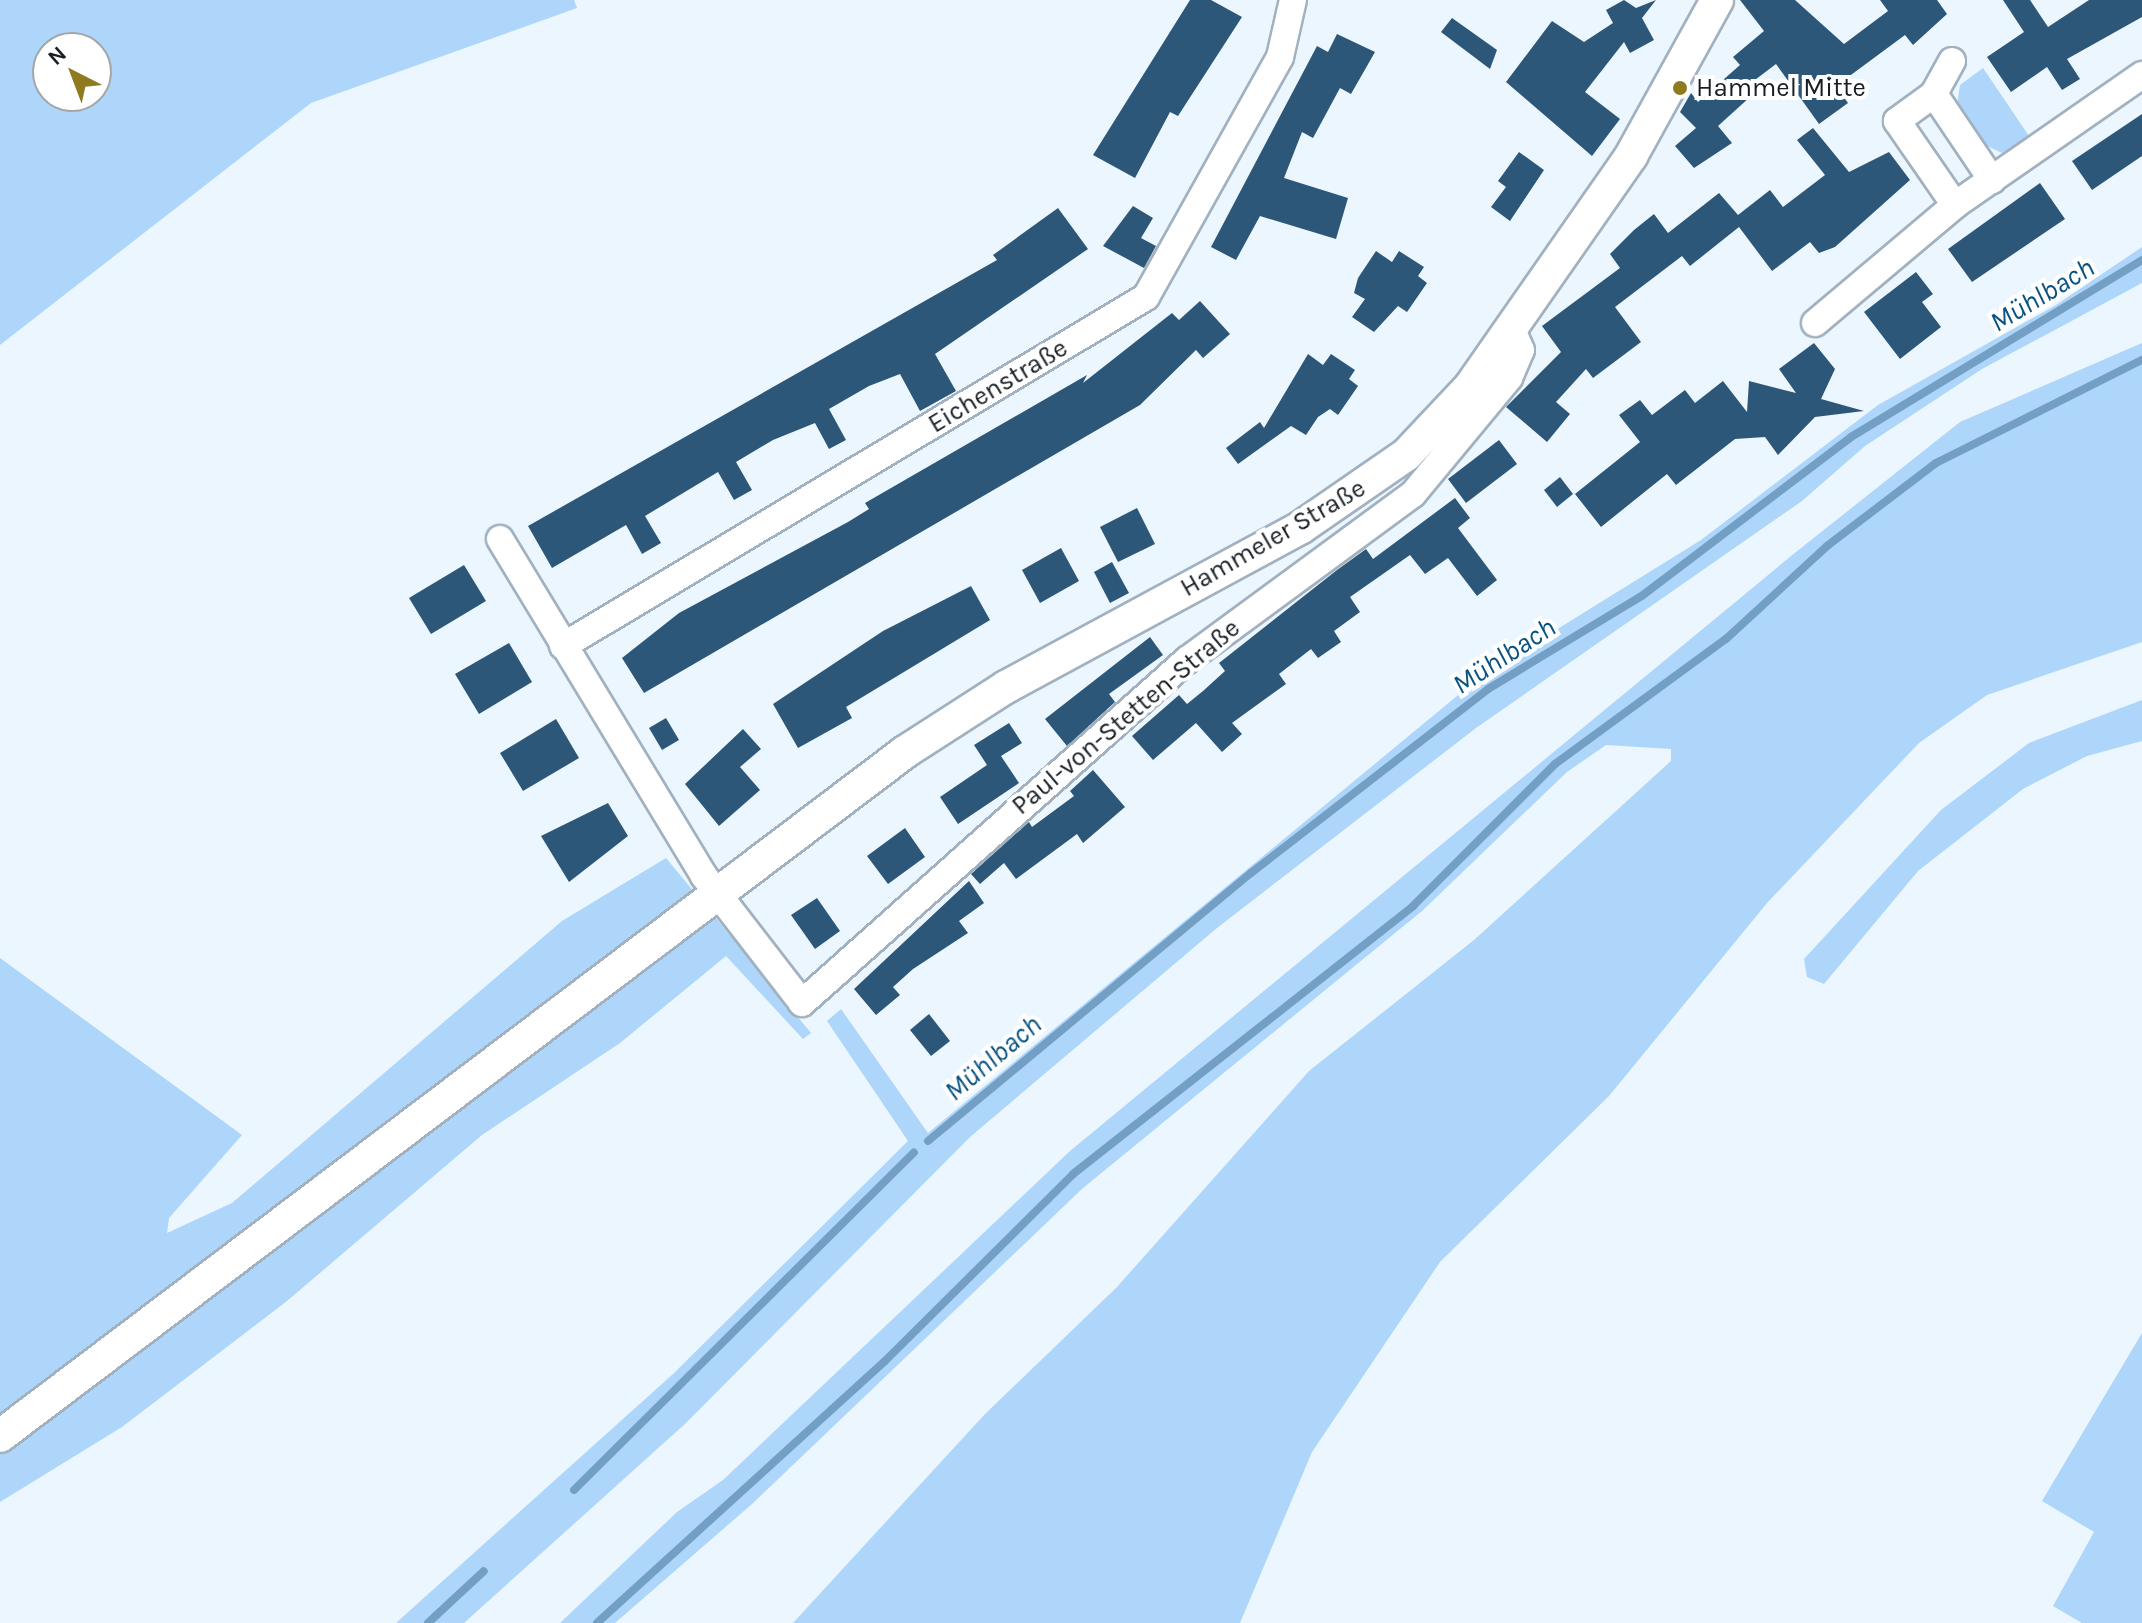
<!DOCTYPE html>
<meta charset="utf-8">
<style>
body{margin:0}
#map{position:relative;width:2142px;height:1623px;overflow:hidden;background:#ecf6ff;font-family:Karla,sans-serif}
div>[style]{position:absolute}
.green>*{inset:0;background:#add6fa}
.stream>*{height:8px;margin:-4px;padding:0 4px;transform-origin:4px;border-radius:4px;background:#739fc5}
.building>*{inset:0;background:#2d5779}
.roads{filter:drop-shadow(2px 0 #a1b1bf) drop-shadow(-2px 0 #a1b1bf) drop-shadow(0 2px #a1b1bf) drop-shadow(0 -2px #a1b1bf)}
.minor>*{height:26px;margin:-13px;padding:0 13px;transform-origin:13px;border-radius:13px;background:#fff}
.major>*{height:32px;margin:-16px;padding:0 16px;transform-origin:16px;border-radius:16px;background:#fff}
.dots>*{width:22px;height:22px;translate:-50% -50%;box-sizing:border-box;border:4px solid #fff;border-radius:50%}
span{translate:-50% -50%;white-space:nowrap;text-align:center;line-height:1.15;-webkit-text-stroke:8px #fff;paint-order:stroke}
.poi-label{font-size:26px;color:#181e23}
.left{translate:0 -50%;text-align:left}
.street-label{font-size:26px;color:#181e23}
.water-label{font-size:28px;color:#085383;font-style:italic}
.north{position:absolute;left:32px;top:32px;width:80px;height:80px;box-sizing:border-box;background:#fff;border:2px solid #a3a5a7;border-radius:50%;rotate:318deg;font-size:22px;font-weight:700;line-height:32px;text-align:center;color:#181e23}
.north::after{content:'';display:block;margin:auto;width:28px;height:36px;background:#8f7a20;clip-path:polygon(50% 0,100% 100%,50% 72%,0 100%)}
</style>
<div id="map">
<div class="green">
<i style="clip-path:polygon(evenodd,0 0,574px 0,577px 8px,311px 103px,0 345px,0 0,48px 48px,96px 48px,96px 96px,48px 96px,48px 48px)"></i>
<i style="clip-path:polygon(1983px 68px,2029px 136px,2002px 153px,1983px 144px,1957px 105px,1960px 85px)"></i>
<i style="clip-path:polygon(2142px 247px,2142px 283px,1982px 369px,1865px 446px,1802px 501px,1476px 728px,1217px 928px,970px 1137px,686px 1423px,464px 1623px,396px 1623px,673px 1374px,908px 1141px,827px 1021px,841px 1009px,928px 1133px,1480px 677px,1701px 540px,1878px 405px,2056px 305px)"></i>
<i style="clip-path:polygon(2142px 343px,2142px 642px,1987px 695px,1919px 743px,1767px 903px,1609px 1096px,1440px 1262px,1312px 1452px,1240px 1623px,793px 1623px,985px 1414px,1117px 1287px,1309px 1071px,1474px 940px,1671px 761px,1671px 749px,1606px 745px,1567px 772px,1422px 911px,1083px 1188px,752px 1504px,615px 1623px,560px 1623px,677px 1512px,723px 1480px,1070px 1151px,1796px 552px,1960px 422px)"></i>
<i style="clip-path:polygon(2142px 700px,2142px 741px,2087px 756px,2023px 789px,1918px 871px,1824px 984px,1807px 977px,1804px 959px,1941px 810px,2029px 743px)"></i>
<i style="clip-path:polygon(666px 858px,811px 1033px,803px 1039px,726px 956px,620px 1043px,482px 1135px,287px 1301px,122px 1427px,0 1502px,0 958px,242px 1135px,169px 1218px,167px 1233px,232px 1203px,562px 921px)"></i>
<i style="clip-path:polygon(2142px 1333px,2142px 1623px,2082px 1623px,2053px 1606px,2094px 1532px,2042px 1501px)"></i>
</div>
<div class="stream">
<i style="left:928px;top:1141px;width:420px;rotate:-39.7deg"></i>
<i style="left:1251px;top:873px;width:300px;rotate:-37.8deg"></i>
<i style="left:1488px;top:689px;width:181px;rotate:-31.2deg"></i>
<i style="left:1643px;top:595px;width:261px;rotate:-37.2deg"></i>
<i style="left:1851px;top:437px;width:341px;rotate:-31.3deg"></i>
<i style="left:574px;top:1490px;width:479px;rotate:-44.8deg"></i>
<i style="left:428px;top:1623px;width:76px;rotate:-42.9deg"></i>
<i style="left:597px;top:1623px;width:389px;rotate:-42.3deg"></i>
<i style="left:885px;top:1361px;width:265px;rotate:-44.8deg"></i>
<i style="left:1073px;top:1174px;width:433px;rotate:-38.2deg"></i>
<i style="left:1413px;top:906px;width:201px;rotate:-45deg"></i>
<i style="left:1555px;top:764px;width:212px;rotate:-36.2deg"></i>
<i style="left:1726px;top:639px;width:137px;rotate:-42.6deg"></i>
<i style="left:1827px;top:546px;width:137px;rotate:-37.3deg"></i>
<i style="left:1936px;top:463px;width:230px;rotate:-26.6deg"></i>
</div>
<div class="building">
<i style="clip-path:polygon(1190px 0,1211px 0,1242px 17px,1178px 116px,1170px 112px,1135px 178px,1093px 155px)"></i>
<i style="clip-path:polygon(1624px 0,1636px 8px,1656px 0,1642px 18px,1654px 40px,1630px 53px,1624px 42px,1585px 92px,1620px 119px,1592px 156px,1506px 82px,1552px 21px,1584px 42px,1613px 23px,1606px 10px)"></i>
<i style="clip-path:polygon(1740px 0,1795px 0,1844px 44px,1888px 11px,1880px 0,1937px 0,1947px 14px,1913px 45px,1905px 35px,1836px 86px,1848px 103px,1819px 124px,1776px 64px,1743px 89px,1750px 97px,1718px 126px,1732px 143px,1694px 168px,1675px 146px,1696px 128px,1680px 112px,1691px 93px,1698px 102px,1740px 65px,1733px 57px,1764px 31px)"></i>
<i style="clip-path:polygon(2003px 0,2030px 0,2048px 27px,2089px 0,2142px 0,2142px 17px,2067px 59px,2080px 79px,2062px 90px,2047px 67px,2011px 92px,1987px 57px,2024px 32px)"></i>
<i style="clip-path:polygon(1452px 18px,1497px 50px,1490px 69px,1441px 32px)"></i>
<i style="clip-path:polygon(1337px 34px,1375px 52px,1351px 94px,1340px 88px,1313px 138px,1302px 132px,1284px 178px,1348px 198px,1336px 239px,1260px 216px,1236px 260px,1211px 247px,1317px 46px,1328px 52px)"></i>
<i style="clip-path:polygon(2142px 114px,2142px 156px,2092px 190px,2072px 161px)"></i>
<i style="clip-path:polygon(1813px 128px,1849px 172px,1889px 152px,1910px 180px,1835px 247px,1819px 253px,1810px 242px,1772px 271px,1739px 227px,1690px 266px,1682px 256px,1615px 307px,1641px 342px,1593px 378px,1586px 369px,1556px 402px,1570px 414px,1547px 442px,1506px 407px,1561px 352px,1542px 326px,1620px 268px,1610px 254px,1634px 230px,1654px 214px,1668px 233px,1719px 193px,1738px 215px,1770px 190px,1783px 207px,1825px 175px,1797px 140px)"></i>
<i style="clip-path:polygon(1519px 152px,1544px 170px,1510px 221px,1491px 207px,1506px 187px,1498px 181px)"></i>
<i style="clip-path:polygon(2040px 183px,2065px 219px,1972px 282px,1948px 249px)"></i>
<i style="clip-path:polygon(1133px 206px,1153px 218px,1141px 238px,1156px 246px,1144px 268px,1103px 246px)"></i>
<i style="clip-path:polygon(1058px 208px,1088px 249px,935px 354px,956px 391px,920px 411px,900px 374px,869px 386px,829px 409px,846px 440px,829px 449px,815px 423px,773px 440px,736px 462px,752px 490px,734px 500px,718px 472px,645px 516px,661px 543px,642px 554px,626px 525px,552px 568px,528px 526px,997px 260px,993px 255px)"></i>
<i style="clip-path:polygon(1376px 251px,1392px 262px,1399px 251px,1424px 267px,1418px 276px,1427px 283px,1407px 312px,1398px 306px,1374px 332px,1352px 317px,1365px 299px,1354px 293px,1358px 278px)"></i>
<i style="clip-path:polygon(1916px 272px,1933px 294px,1922px 302px,1941px 327px,1900px 359px,1864px 312px)"></i>
<i style="clip-path:polygon(1200px 301px,1230px 334px,1203px 358px,1196px 350px,1140px 405px,644px 693px,622px 658px,679px 613px,848px 522px,869px 509px,865px 503px,1087px 375px,1083px 383px,1172px 313px,1179px 320px)"></i>
<i style="clip-path:polygon(1814px 343px,1835px 369px,1821px 399px,1864px 411px,1815px 417px,1778px 455px,1765px 437px,1735px 439px,1676px 485px,1667px 474px,1601px 527px,1575px 494px,1640px 442px,1619px 415px,1640px 400px,1652px 415px,1685px 390px,1695px 403px,1723px 381px,1747px 412px,1749px 381px,1796px 393px,1779px 369px)"></i>
<i style="clip-path:polygon(1308px 354px,1323px 365px,1331px 354px,1355px 370px,1349px 379px,1358px 386px,1338px 415px,1330px 409px,1318px 417px,1306px 435px,1291px 426px,1238px 464px,1226px 448px,1260px 422px,1264px 428px)"></i>
<i style="clip-path:polygon(1499px 440px,1517px 464px,1466px 503px,1448px 479px)"></i>
<i style="clip-path:polygon(1560px 477px,1573px 494px,1557px 507px,1544px 490px)"></i>
<i style="clip-path:polygon(1455px 498px,1470px 518px,1458px 528px,1497px 580px,1477px 596px,1448px 558px,1425px 574px,1410px 555px,1350px 597px,1360px 612px,1334px 631px,1341px 642px,1318px 658px,1311px 649px,1279px 674px,1286px 684px,1232px 723px,1242px 734px,1222px 752px,1196px 723px,1153px 760px,1132px 736px,1179px 695px,1187px 704px,1203px 691px,1225px 671px,1219px 663px,1337px 570px,1366px 549px,1373px 559px)"></i>
<i style="clip-path:polygon(1137px 508px,1155px 544px,1118px 562px,1100px 527px)"></i>
<i style="clip-path:polygon(1061px 548px,1079px 581px,1040px 603px,1022px 570px)"></i>
<i style="clip-path:polygon(1112px 562px,1129px 593px,1110px 603px,1094px 572px)"></i>
<i style="clip-path:polygon(464px 565px,486px 601px,431px 634px,409px 598px)"></i>
<i style="clip-path:polygon(971px 586px,990px 620px,846px 707px,852px 718px,798px 748px,773px 704px,883px 631px)"></i>
<i style="clip-path:polygon(1150px 637px,1163px 655px,1109px 694px,1115px 702px,1067px 746px,1045px 719px)"></i>
<i style="clip-path:polygon(509px 643px,532px 682px,479px 714px,455px 674px)"></i>
<i style="clip-path:polygon(666px 718px,679px 740px,662px 750px,649px 728px)"></i>
<i style="clip-path:polygon(556px 719px,579px 758px,523px 791px,500px 753px)"></i>
<i style="clip-path:polygon(1009px 723px,1022px 743px,1001px 756px,1019px 783px,958px 824px,940px 797px,987px 765px,974px 745px)"></i>
<i style="clip-path:polygon(743px 729px,761px 749px,740px 767px,760px 790px,719px 826px,685px 784px)"></i>
<i style="clip-path:polygon(1093px 770px,1125px 807px,1083px 843px,1077px 834px,1016px 879px,1004px 863px,980px 884px,971px 874px,1029px 822px,1032px 827px,1074px 796px,1070px 791px)"></i>
<i style="clip-path:polygon(608px 803px,628px 836px,569px 882px,541px 836px)"></i>
<i style="clip-path:polygon(905px 828px,925px 857px,888px 884px,867px 856px)"></i>
<i style="clip-path:polygon(969px 881px,984px 903px,959px 921px,968px 933px,913px 969px,893px 987px,900px 995px,876px 1015px,854px 989px)"></i>
<i style="clip-path:polygon(817px 898px,840px 931px,815px 949px,791px 915px)"></i>
<i style="clip-path:polygon(929px 1014px,950px 1041px,931px 1056px,910px 1030px)"></i>
</div>
<div class="roads">
<div class="minor">
<i style="left:1952px;top:61px;width:38px;rotate:119deg"></i>
<i style="left:1934px;top:94px;width:46px;rotate:143.9deg"></i>
<i style="left:1897px;top:121px;width:102px;rotate:55.4deg"></i>
<i style="left:1934px;top:94px;width:104px;rotate:56deg"></i>
<i style="left:1815px;top:323px;width:183px;rotate:-40.1deg"></i>
<i style="left:1955px;top:205px;width:228px;rotate:-34.8deg"></i>
<i style="left:500px;top:539px;width:394px;rotate:58.8deg"></i>
<i style="left:704px;top:876px;width:160px;rotate:52.3deg"></i>
<i style="left:802px;top:1003px;width:516px;rotate:-41.7deg"></i>
<i style="left:1187px;top:660px;width:280px;rotate:-36.3deg"></i>
<i style="left:1413px;top:494px;width:151px;rotate:-50.4deg"></i>
<i style="left:1509px;top:378px;width:30px;rotate:-67deg"></i>
<i style="left:1521px;top:350px;width:24px;rotate:-114deg"></i>
<i style="left:563px;top:646px;width:679px;rotate:-30.91deg"></i>
<i style="left:1146px;top:297px;width:275px;rotate:-60.8deg"></i>
<i style="left:1280px;top:57px;width:58px;rotate:-77.2deg"></i>
</div>
<div class="major">
<i style="left:0;top:1436px;width:1134px;rotate:-37.08deg"></i>
<i style="left:905px;top:752px;width:120px;rotate:-32.8deg"></i>
<i style="left:1006px;top:687px;width:334px;rotate:-28.4deg"></i>
<i style="left:1300px;top:528px;width:129px;rotate:-34.6deg"></i>
<i style="left:1406px;top:455px;width:93px;rotate:-46.7deg"></i>
<i style="left:1470px;top:387px;width:282px;rotate:-55.1deg"></i>
<i style="left:1631px;top:156px;width:178px;rotate:-61.1deg"></i>
</div>
</div>
<div class="dots">
<i style="left:1680px;top:88px;background:#8f7a20"></i>
</div>
<div class="poi-label">
<span class="left" style="left:1696px;top:88px">Hammel Mitte</span>
</div>
<div class="street-label">
<span style="left:998px;top:386px;rotate:-31deg">Eichenstraße</span>
<span style="left:1273px;top:538px;rotate:-30deg">Hammeler Straße</span>
<span style="left:1126px;top:717px;rotate:-40deg">Paul-von-Stetten-Straße</span>
</div>
<div class="water-label">
<span style="left:2042px;top:295px;rotate:-31deg">Mühlbach</span>
<span style="left:1504px;top:656px;rotate:-33deg">Mühlbach</span>
<span style="left:993px;top:1058px;rotate:-40deg">Mühlbach</span>
</div>
<div class="north">N</div>
</div>
